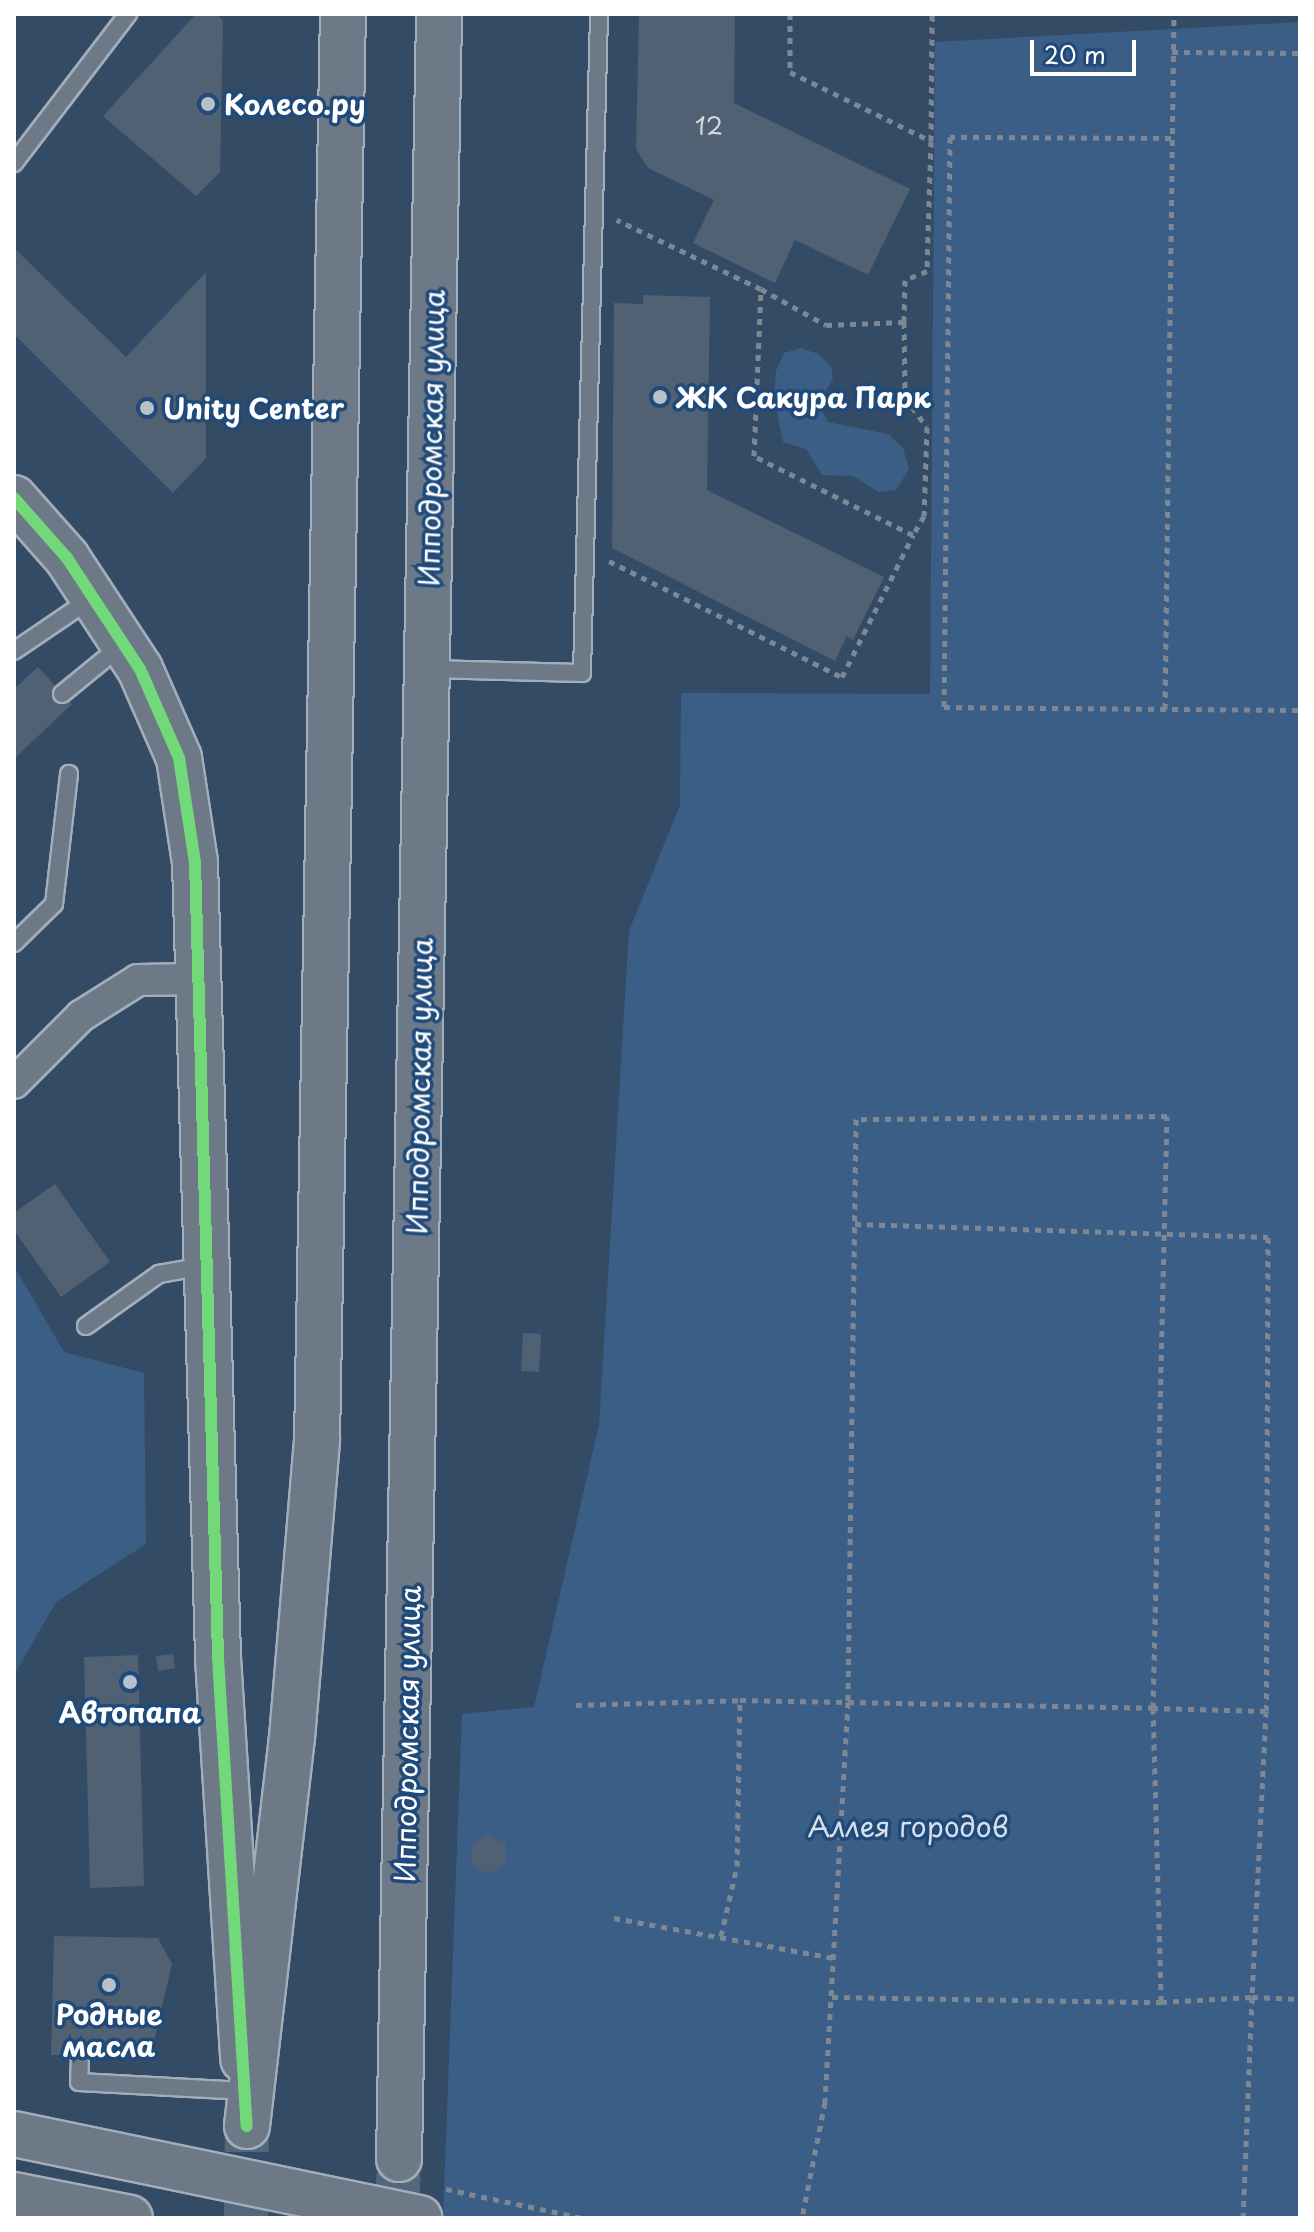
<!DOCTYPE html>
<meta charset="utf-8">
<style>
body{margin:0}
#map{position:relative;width:1314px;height:2232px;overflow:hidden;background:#344b65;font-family:"Playpen Sans",sans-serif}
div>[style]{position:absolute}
.green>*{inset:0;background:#3b5e86}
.building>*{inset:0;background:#506174}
.highway-tunnel>*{height:44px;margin-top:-22px;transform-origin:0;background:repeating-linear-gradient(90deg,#52667c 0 44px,transparent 0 66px)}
.path>*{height:5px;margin-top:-2.5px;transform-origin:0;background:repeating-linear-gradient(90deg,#7e8895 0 6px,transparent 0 12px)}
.roads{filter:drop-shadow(2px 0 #a4aeba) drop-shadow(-2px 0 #a4aeba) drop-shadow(0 2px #a4aeba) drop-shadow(0 -2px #a4aeba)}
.lane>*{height:16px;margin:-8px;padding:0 8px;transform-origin:8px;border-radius:8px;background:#6d7986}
.street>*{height:30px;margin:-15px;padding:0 15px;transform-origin:15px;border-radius:15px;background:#6d7986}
.secondary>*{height:44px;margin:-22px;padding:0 22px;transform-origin:22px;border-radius:22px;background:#6d7986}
.primary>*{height:44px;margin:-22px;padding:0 22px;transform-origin:22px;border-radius:22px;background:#6d7986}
.highway>*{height:44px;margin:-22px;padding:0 22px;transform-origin:22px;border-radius:22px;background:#6d7986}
.path-bridge>*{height:5px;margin-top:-2.5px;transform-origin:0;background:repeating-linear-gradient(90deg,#7e8895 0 6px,transparent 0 12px)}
.bridges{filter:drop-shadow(2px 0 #a4aeba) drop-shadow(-2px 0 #a4aeba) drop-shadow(0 2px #a4aeba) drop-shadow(0 -2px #a4aeba)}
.primary-bridge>*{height:44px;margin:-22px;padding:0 22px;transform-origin:22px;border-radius:22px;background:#6d7986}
.cycleway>*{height:12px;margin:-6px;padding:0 6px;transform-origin:6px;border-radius:6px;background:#71d979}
.dots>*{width:22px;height:22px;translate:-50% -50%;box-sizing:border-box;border:4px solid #1f4a7a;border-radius:50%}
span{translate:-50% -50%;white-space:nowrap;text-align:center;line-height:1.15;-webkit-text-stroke:7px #1f4a7a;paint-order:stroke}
.number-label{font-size:24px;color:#d3d8dc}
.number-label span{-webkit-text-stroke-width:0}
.poi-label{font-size:28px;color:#fff;font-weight:700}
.left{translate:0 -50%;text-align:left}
.street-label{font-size:28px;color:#fff}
.park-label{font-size:28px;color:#d8dfe8}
.frame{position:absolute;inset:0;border:16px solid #fff;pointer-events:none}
.scale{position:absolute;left:1030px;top:40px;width:106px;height:36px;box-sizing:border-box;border:4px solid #fff;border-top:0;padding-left:10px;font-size:24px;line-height:28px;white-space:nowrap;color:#fff;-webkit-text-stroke:6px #1f4a7a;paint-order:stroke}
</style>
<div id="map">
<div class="green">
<i style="clip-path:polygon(1300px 22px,1300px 2218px,443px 2218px,462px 1714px,534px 1707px,599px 1425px,629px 931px,680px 805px,681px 693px,930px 694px,935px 42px)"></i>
<i style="clip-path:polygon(801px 348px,818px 354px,831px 366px,833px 379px,818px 404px,828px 422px,888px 434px,903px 448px,909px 469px,896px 490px,879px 492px,853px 476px,822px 475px,806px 449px,783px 442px,774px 397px,776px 371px,784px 353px)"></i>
<i style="clip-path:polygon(14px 1266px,64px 1352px,144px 1373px,146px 1544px,56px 1602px,14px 1675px)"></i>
</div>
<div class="building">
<i style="clip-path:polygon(196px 14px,217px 14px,223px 21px,220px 172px,196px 196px,103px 116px)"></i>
<i style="clip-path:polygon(639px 14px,735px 14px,734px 103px,910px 189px,868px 275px,795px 240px,775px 283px,693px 243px,714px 200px,648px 168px,636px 149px)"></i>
<i style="clip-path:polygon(14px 248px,126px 357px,206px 272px,206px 458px,173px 493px,14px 334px)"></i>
<i style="clip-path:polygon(643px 295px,710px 297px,707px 490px,884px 577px,853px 640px,847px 636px,835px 661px,612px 548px,614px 303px,643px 304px)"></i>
<i style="clip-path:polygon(38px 667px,72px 704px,16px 757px,14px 689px)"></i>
<i style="clip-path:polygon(55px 1184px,110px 1262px,61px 1297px,14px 1230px,14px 1213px)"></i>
<i style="clip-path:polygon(523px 1333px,541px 1334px,539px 1372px,521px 1371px)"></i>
<i style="clip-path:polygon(173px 1654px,175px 1668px,158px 1671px,156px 1656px)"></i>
<i style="clip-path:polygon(138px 1655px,144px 1886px,90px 1888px,84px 1657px)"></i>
<i style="clip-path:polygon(488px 1835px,506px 1844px,506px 1864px,489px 1874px,471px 1865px,472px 1845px)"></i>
<i style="clip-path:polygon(54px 1936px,158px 1938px,172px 1964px,150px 2058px,51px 2055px)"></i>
</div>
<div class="highway-tunnel">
<i style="left:246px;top:2218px;width:92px;rotate:-89.4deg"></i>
<i style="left:397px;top:2218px;width:59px;rotate:-88.1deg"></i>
</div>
<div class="path">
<i style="left:790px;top:14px;width:58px;rotate:90deg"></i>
<i style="left:790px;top:72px;width:157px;rotate:26.1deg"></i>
<i style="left:931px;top:141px;width:130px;rotate:91.8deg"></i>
<i style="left:927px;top:271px;width:24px;rotate:158deg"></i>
<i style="left:905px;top:280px;width:42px;rotate:91.4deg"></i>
<i style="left:1172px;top:52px;width:128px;rotate:0.4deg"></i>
<i style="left:1171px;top:138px;width:221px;rotate:-179.7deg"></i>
<i style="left:950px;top:137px;width:570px;rotate:90.6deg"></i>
<i style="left:944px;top:707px;width:356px;rotate:0.5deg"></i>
<i style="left:931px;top:141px;width:127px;rotate:-89.5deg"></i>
<i style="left:761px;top:289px;width:74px;rotate:29deg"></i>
<i style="left:826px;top:325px;width:78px;rotate:-2.2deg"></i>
<i style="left:904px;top:322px;width:75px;rotate:89.2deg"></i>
<i style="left:905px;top:397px;width:37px;rotate:54deg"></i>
<i style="left:927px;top:427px;width:89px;rotate:91.9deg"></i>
<i style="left:924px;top:516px;width:22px;rotate:120deg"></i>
<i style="left:609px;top:561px;width:260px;rotate:26.5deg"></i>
<i style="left:842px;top:677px;width:159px;rotate:-63.4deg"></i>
<i style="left:913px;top:535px;width:178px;rotate:-153.6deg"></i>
<i style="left:754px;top:456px;width:167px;rotate:-87.6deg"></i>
<i style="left:761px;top:289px;width:160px;rotate:-154.4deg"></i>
<i style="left:1165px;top:709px;width:695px;rotate:-89.26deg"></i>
<i style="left:855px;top:1224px;width:413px;rotate:1.8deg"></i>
<i style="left:1268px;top:1237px;width:474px;rotate:90.2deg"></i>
<i style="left:1266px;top:1711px;width:113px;rotate:-178.5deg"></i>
<i style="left:1153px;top:1708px;width:294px;rotate:88.4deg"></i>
<i style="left:576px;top:1705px;width:164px;rotate:-1.7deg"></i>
<i style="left:740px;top:1700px;width:108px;rotate:1.1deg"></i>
<i style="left:848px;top:1702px;width:305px;rotate:1.1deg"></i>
<i style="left:1153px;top:1708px;width:592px;rotate:-88.65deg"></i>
<i style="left:1167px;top:1116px;width:311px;rotate:179.4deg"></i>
<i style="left:856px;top:1119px;width:583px;rotate:90.79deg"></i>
<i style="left:848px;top:1702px;width:401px;rotate:93.3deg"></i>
<i style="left:825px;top:2102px;width:118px;rotate:101.2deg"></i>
<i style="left:1266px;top:1711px;width:286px;rotate:92.8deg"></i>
<i style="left:1252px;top:1997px;width:48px;rotate:2.4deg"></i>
<i style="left:614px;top:1918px;width:225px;rotate:10.3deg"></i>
<i style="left:721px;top:1936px;width:72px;rotate:-77.1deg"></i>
<i style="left:737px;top:1866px;width:166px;rotate:-89deg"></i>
<i style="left:832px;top:1997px;width:329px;rotate:0.9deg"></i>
<i style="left:1161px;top:2002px;width:91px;rotate:-3.1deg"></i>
<i style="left:1252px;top:1997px;width:221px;rotate:92.3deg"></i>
</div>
<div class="roads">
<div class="lane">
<i style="left:14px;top:163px;width:188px;rotate:-52.6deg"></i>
<i style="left:14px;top:651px;width:94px;rotate:-34.2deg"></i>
<i style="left:428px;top:669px;width:154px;rotate:1.5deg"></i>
<i style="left:582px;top:673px;width:659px;rotate:-88.52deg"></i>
<i style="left:62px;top:694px;width:79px;rotate:-39.3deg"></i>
<i style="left:14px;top:943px;width:56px;rotate:-44.3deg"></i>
<i style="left:54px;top:904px;width:131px;rotate:-83.4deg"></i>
<i style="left:86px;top:1326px;width:90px;rotate:-35.5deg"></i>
<i style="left:159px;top:1274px;width:46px;rotate:-10.1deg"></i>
<i style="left:80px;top:2056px;width:26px;rotate:92deg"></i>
<i style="left:79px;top:2082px;width:166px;rotate:3.1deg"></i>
</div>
<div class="street">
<i style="left:14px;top:1083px;width:95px;rotate:-45deg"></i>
<i style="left:81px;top:1016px;width:67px;rotate:-32.3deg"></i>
<i style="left:138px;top:980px;width:58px;rotate:-1deg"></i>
</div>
<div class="secondary">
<i style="left:14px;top:498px;width:80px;rotate:48.5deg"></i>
<i style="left:67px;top:558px;width:133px;rotate:56.7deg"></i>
<i style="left:140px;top:669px;width:97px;rotate:66.3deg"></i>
<i style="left:179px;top:758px;width:105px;rotate:81.3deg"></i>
<i style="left:195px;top:862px;width:796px;rotate:88.34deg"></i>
<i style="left:218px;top:1658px;width:402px;rotate:86.4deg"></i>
</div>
<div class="primary">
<i style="left:14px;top:2195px;width:118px;rotate:11.2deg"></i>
</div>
<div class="highway">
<i style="left:247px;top:2126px;width:391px;rotate:-83.4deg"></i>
<i style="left:292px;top:1738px;width:298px;rotate:-85.2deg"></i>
<i style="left:317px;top:1441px;width:1427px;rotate:-88.96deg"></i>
<i style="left:399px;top:2159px;width:2145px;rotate:-88.93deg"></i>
</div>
</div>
<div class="path-bridge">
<i style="left:446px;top:2189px;width:139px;rotate:12deg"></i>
</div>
<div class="bridges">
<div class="primary-bridge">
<i style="left:14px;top:2134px;width:414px;rotate:11.7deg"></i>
</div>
</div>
<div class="cycleway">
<i style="left:14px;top:498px;width:80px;rotate:48.5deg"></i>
<i style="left:67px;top:558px;width:133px;rotate:56.7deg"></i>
<i style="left:140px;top:669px;width:97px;rotate:66.3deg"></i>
<i style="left:179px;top:758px;width:105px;rotate:81.3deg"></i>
<i style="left:195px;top:862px;width:796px;rotate:88.34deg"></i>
<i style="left:218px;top:1658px;width:469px;rotate:86.5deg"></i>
</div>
<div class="dots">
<i style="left:208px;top:104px;background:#b8c0c9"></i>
<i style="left:660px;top:397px;background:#b8c0c9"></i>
<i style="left:147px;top:408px;background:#b8c0c9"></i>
<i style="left:130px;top:1682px;background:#b8c0c9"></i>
<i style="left:109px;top:1985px;background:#b8c0c9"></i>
</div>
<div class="number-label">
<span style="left:709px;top:126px">12</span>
</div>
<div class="poi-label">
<span class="left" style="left:224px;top:104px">Колесо.ру</span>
<span class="left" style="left:676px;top:397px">ЖК Сакура Парк</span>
<span class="left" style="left:163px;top:408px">Unity Center</span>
<span style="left:130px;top:1712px">Автопапа</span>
<span style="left:109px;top:2030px">Родные<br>масла</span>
</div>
<div class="street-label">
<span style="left:431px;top:438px;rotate:-89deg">Ипподромская улица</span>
<span style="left:419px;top:1086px;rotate:-89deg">Ипподромская улица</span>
<span style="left:407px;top:1734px;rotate:-89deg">Ипподромская улица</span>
</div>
<div class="park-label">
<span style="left:908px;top:1826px">Аллея городов</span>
</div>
<div class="frame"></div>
<div class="scale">20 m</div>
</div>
